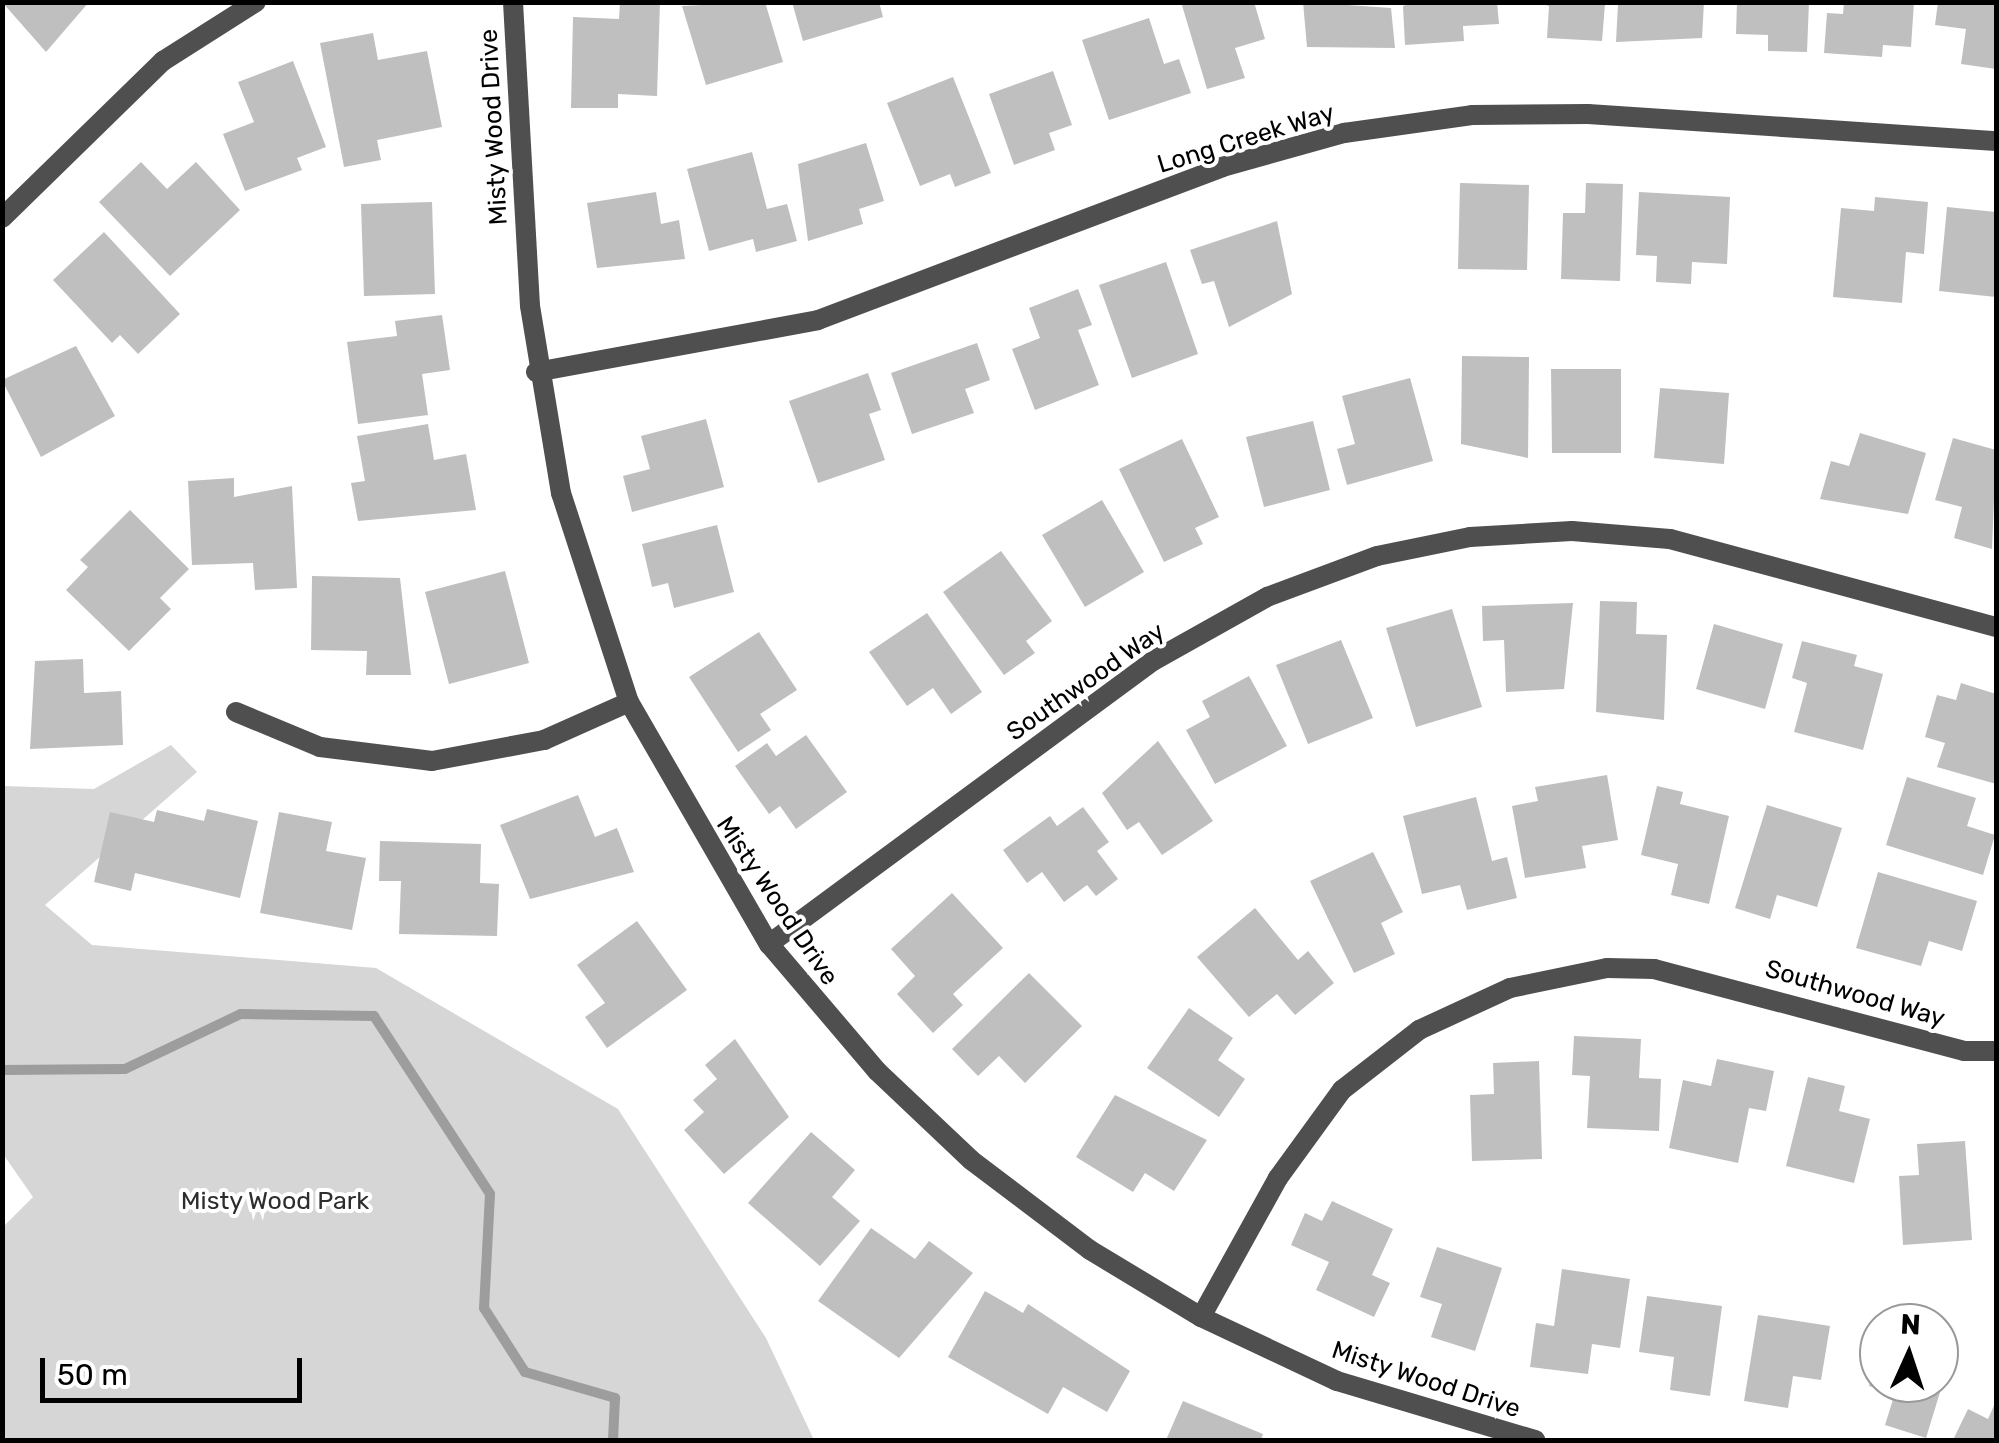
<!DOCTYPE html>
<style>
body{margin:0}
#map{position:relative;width:1999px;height:1443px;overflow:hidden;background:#fff;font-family:Rubik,sans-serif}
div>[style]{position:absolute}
.green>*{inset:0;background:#d6d6d6}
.stream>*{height:10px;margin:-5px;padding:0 5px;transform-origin:5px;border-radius:5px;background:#9d9d9d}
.building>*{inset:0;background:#bfbfbf}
.minor>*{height:20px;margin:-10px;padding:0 10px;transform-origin:10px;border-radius:10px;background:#4f4f4f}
span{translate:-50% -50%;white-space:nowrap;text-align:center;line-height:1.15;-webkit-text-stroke:8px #fff;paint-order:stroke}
.street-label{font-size:25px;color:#000}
.park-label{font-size:25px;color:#2d2d2d}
.frame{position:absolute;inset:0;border:5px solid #000;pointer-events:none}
.north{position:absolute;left:1859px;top:1303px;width:100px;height:100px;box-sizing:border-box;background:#fff;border:2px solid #999;border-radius:50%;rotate:3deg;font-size:28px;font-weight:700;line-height:40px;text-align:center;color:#000}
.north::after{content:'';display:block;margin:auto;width:35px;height:45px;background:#000;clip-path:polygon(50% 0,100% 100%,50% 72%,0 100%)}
.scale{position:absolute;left:40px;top:1358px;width:262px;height:45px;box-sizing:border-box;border:5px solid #000;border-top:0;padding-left:12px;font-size:30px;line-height:35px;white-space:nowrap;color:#000;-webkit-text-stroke:8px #fff;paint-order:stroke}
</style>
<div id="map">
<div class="green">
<i style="clip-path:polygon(171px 745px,197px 772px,45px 905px,92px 945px,376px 968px,618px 1109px,766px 1338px,814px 1440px,3px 1440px,3px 1227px,33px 1197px,3px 1154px,3px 786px,94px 789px)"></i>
</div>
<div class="stream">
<i style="left:2px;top:1070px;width:123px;rotate:-0.5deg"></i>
<i style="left:125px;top:1069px;width:128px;rotate:-25.4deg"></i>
<i style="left:241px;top:1014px;width:133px;rotate:0.9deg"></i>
<i style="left:374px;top:1016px;width:212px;rotate:56.9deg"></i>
<i style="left:490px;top:1194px;width:114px;rotate:93deg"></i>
<i style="left:484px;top:1308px;width:76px;rotate:57.4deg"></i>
<i style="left:525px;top:1372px;width:94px;rotate:16.1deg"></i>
<i style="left:615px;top:1398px;width:42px;rotate:92.7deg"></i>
</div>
<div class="building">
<i style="clip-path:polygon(2px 2px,89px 2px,46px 52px)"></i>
<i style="clip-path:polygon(620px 2px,660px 2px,657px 96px,618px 94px,618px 108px,571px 108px,573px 17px,619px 19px)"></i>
<i style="clip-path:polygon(765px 2px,783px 62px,706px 85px,682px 6px)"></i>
<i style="clip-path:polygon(792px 2px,879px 2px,883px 17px,803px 41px)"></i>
<i style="clip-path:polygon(1181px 2px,1254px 2px,1265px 39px,1235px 48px,1245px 78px,1207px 89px)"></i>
<i style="clip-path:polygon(1303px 2px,1391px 8px,1395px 48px,1307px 47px)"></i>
<i style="clip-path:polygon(1416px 2px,1497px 2px,1499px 24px,1463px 26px,1464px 41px,1405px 45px,1403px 6px)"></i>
<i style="clip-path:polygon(1535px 2px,1605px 4px,1602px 41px,1547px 38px,1549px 6px)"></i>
<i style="clip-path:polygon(1704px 2px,1702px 38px,1616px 42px,1618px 4px)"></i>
<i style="clip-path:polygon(1737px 2px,1809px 2px,1807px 52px,1768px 51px,1768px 35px,1736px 34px)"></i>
<i style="clip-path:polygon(1844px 2px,1914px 2px,1911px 47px,1883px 45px,1882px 57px,1824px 53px,1827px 13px,1843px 14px)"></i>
<i style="clip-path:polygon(1938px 2px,1996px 2px,1996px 69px,1961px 64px,1966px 29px,1935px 25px)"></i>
<i style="clip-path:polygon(1149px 18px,1164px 64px,1179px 59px,1191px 93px,1109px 120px,1082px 40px)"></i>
<i style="clip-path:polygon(373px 33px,378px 60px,427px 51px,442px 127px,377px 140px,381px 160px,344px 167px,320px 43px)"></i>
<i style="clip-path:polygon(293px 61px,326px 147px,297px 158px,302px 170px,245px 191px,223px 134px,254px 122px,238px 82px)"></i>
<i style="clip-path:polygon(1053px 71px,1072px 125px,1049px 133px,1055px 150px,1014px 165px,989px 94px)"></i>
<i style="clip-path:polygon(953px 77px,991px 173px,955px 187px,950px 174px,920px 186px,887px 103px)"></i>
<i style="clip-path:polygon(866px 143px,884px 201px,859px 209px,863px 224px,808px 241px,798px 164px)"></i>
<i style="clip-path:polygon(752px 152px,767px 209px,787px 204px,797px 241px,756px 252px,753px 239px,709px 251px,687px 169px)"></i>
<i style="clip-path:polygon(141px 162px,167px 189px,196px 162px,240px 210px,170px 276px,99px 202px)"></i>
<i style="clip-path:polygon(1460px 183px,1529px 185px,1527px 270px,1458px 269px)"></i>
<i style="clip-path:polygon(1586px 183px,1623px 184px,1620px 281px,1561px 279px,1563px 213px,1585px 213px)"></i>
<i style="clip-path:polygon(656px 192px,661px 224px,679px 220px,685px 259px,597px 268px,587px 203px)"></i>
<i style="clip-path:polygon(1639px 192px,1730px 197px,1727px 264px,1692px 262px,1691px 284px,1656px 282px,1657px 256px,1636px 255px)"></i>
<i style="clip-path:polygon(1875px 197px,1928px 202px,1924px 254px,1906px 252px,1902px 303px,1833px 297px,1841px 208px,1874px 211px)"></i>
<i style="clip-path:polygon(432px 202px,435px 294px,364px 296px,361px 204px)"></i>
<i style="clip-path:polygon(1947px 207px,1996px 212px,1996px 297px,1939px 291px)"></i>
<i style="clip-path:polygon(1277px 221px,1292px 294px,1229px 327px,1214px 281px,1202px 284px,1190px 250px)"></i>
<i style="clip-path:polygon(104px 232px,180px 314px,138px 354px,120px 335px,112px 343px,53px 280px)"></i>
<i style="clip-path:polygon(1166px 262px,1198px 354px,1132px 378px,1099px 285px)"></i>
<i style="clip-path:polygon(1078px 289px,1092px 325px,1078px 330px,1099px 385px,1035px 410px,1012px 349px,1040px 338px,1029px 308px)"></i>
<i style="clip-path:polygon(442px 315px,450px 370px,422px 374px,428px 415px,358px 424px,347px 342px,397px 336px,395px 321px)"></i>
<i style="clip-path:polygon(977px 343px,990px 380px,965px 389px,974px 413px,912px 434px,891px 373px)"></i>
<i style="clip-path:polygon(76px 346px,115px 416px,41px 457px,2px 380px)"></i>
<i style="clip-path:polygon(1462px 356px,1529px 357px,1528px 458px,1461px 444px)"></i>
<i style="clip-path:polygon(1551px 369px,1621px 369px,1621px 453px,1552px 453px)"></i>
<i style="clip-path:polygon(868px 373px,881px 410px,869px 414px,885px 460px,818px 483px,789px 401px)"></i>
<i style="clip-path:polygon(1410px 378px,1433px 461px,1347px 485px,1337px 449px,1355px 444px,1342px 396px)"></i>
<i style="clip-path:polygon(1660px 388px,1729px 393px,1724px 464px,1654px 458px)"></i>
<i style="clip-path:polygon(706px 419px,724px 487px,632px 512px,623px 476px,650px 469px,641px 436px)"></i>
<i style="clip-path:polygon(1313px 421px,1330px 490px,1264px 507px,1246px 437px)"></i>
<i style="clip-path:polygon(428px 424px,434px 460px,466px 454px,476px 510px,358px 521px,351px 483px,365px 481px,357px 436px)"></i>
<i style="clip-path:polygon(1860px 433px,1926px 453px,1908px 514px,1820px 499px,1831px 461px,1849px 466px)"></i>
<i style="clip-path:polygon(1953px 438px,1996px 450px,1992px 549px,1954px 538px,1962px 507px,1935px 500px)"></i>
<i style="clip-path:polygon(1182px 439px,1219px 517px,1195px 528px,1203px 544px,1164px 562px,1119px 469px)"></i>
<i style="clip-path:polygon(234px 478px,234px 497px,292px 486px,297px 588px,255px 590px,253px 563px,192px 565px,188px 481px)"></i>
<i style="clip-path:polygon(1102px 500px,1144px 572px,1085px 607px,1042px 535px)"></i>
<i style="clip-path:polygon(130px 510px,189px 569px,160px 598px,171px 609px,129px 651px,66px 590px,88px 567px,80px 560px)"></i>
<i style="clip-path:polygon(717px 525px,734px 592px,674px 608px,668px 583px,652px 587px,642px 544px)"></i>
<i style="clip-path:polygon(1001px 551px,1052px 621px,1026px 641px,1035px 653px,1004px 675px,943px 592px)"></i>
<i style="clip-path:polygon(505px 571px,529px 663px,449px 684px,425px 592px)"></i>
<i style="clip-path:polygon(312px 576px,400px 578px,411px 675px,366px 675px,367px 651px,311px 650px)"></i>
<i style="clip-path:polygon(1600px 601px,1637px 602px,1636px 634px,1667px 635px,1664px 720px,1596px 712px)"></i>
<i style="clip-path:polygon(1573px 603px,1564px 689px,1506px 692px,1504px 640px,1483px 641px,1482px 606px)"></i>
<i style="clip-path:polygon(1452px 609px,1482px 707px,1416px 727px,1386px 628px)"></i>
<i style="clip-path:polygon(927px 613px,982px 692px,951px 714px,933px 688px,907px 706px,869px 652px)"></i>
<i style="clip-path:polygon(1714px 624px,1783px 644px,1765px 709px,1696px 689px)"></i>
<i style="clip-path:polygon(759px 632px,797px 690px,760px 714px,771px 730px,738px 752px,689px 677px)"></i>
<i style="clip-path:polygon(1341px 640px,1373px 718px,1308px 744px,1276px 665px)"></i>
<i style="clip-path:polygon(1802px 641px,1857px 655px,1854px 666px,1883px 674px,1863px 750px,1794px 732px,1807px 683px,1792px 678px)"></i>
<i style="clip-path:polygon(83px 659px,84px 693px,121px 691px,123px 745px,30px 749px,35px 661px)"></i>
<i style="clip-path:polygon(1249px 676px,1287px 746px,1215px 784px,1186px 730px,1210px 717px,1202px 701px)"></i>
<i style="clip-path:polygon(1961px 683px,1996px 694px,1996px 784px,1937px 767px,1945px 743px,1925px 737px,1937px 695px,1956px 700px)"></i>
<i style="clip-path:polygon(806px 735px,847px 792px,796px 829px,780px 806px,769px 814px,735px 766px,767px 743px,776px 756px)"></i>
<i style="clip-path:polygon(1158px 741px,1213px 821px,1162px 855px,1139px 822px,1127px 830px,1102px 793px)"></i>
<i style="clip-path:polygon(1607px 775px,1618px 840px,1582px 846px,1586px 868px,1525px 878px,1512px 806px,1538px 801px,1535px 787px)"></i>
<i style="clip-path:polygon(1907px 777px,1976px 798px,1967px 826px,1995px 835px,1983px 875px,1886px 845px)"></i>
<i style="clip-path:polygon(1657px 786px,1683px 792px,1680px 804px,1729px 816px,1709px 904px,1671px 895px,1678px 864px,1641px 855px)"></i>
<i style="clip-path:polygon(578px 795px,595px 837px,617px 828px,634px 872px,530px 899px,500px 825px)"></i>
<i style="clip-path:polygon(1476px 797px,1492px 861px,1507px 857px,1517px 898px,1467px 910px,1460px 885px,1422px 894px,1403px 816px)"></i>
<i style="clip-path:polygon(1767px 805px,1842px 828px,1817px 907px,1777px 895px,1770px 919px,1735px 908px)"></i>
<i style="clip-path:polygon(1083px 807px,1109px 842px,1097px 851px,1118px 879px,1096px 896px,1087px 885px,1064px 902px,1042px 872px,1027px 883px,1003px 850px,1050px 816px,1057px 826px)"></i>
<i style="clip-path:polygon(207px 809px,258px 821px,240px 898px,135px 873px,131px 891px,94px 882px,110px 812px,154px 822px,157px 810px,204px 821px)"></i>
<i style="clip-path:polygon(279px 812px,332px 822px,326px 851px,366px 858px,352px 930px,260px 913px)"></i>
<i style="clip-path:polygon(380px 841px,481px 844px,480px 883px,499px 884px,497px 936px,399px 934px,401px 881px,379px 881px)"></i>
<i style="clip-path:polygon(1373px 852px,1403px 912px,1381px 923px,1395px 954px,1354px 973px,1310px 881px)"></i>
<i style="clip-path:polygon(1878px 872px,1977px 901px,1962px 951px,1929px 941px,1921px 966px,1856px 948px)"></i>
<i style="clip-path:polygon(952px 893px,1003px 948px,953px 994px,963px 1005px,933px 1033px,897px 994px,915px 976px,891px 949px)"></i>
<i style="clip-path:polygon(1255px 908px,1298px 960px,1308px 951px,1334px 983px,1295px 1015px,1277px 994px,1249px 1017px,1197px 957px)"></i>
<i style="clip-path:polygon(637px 921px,687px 990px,607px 1048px,585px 1017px,605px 1003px,577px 965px)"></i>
<i style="clip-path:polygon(1029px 973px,1082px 1026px,1025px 1083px,999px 1056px,978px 1076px,952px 1049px)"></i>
<i style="clip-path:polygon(1189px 1008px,1233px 1038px,1218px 1060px,1245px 1079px,1219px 1117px,1147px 1068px)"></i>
<i style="clip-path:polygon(1574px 1036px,1641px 1039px,1639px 1078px,1661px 1079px,1659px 1131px,1587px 1128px,1590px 1076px,1572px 1075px)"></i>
<i style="clip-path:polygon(735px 1039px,789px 1117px,724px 1174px,684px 1130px,704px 1112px,693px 1100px,717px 1079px,705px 1065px)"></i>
<i style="clip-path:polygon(1717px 1059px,1774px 1071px,1766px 1111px,1749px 1108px,1738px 1163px,1669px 1148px,1683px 1080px,1711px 1086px)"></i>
<i style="clip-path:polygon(1539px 1061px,1542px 1159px,1472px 1161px,1470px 1095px,1494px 1094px,1493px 1063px)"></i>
<i style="clip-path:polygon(1808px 1077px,1845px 1086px,1839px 1111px,1870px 1119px,1854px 1183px,1786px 1166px)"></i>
<i style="clip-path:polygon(1115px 1095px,1207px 1140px,1174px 1191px,1145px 1173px,1133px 1192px,1076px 1157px)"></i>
<i style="clip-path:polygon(811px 1132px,855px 1170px,832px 1197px,860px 1221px,820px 1266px,748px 1203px)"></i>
<i style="clip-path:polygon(1965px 1141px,1972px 1240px,1903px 1245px,1899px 1176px,1919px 1175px,1917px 1144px)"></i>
<i style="clip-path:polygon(1332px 1201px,1393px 1229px,1372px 1275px,1390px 1283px,1374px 1317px,1316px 1290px,1329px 1262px,1291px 1245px,1305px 1213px,1322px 1221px)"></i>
<i style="clip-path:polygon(871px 1228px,915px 1259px,929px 1241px,973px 1273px,899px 1358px,818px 1301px)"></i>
<i style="clip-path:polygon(1437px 1247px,1502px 1268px,1475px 1351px,1431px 1337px,1442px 1304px,1420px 1297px)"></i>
<i style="clip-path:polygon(1562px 1269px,1630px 1279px,1620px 1348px,1592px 1344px,1588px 1374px,1530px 1367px,1536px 1323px,1554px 1326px)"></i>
<i style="clip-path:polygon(985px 1291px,1023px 1313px,1028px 1304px,1130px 1371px,1107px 1412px,1063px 1387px,1048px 1414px,948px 1357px)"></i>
<i style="clip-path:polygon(1647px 1296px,1722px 1306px,1710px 1396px,1670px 1390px,1674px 1357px,1639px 1352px)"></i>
<i style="clip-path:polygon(1758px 1315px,1830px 1326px,1821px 1380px,1793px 1376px,1788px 1408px,1744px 1401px)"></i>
<i style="clip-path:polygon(1939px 1335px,1956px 1340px,1926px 1438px,1885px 1425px,1895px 1393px,1869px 1386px,1878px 1356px,1879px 1383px,1939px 1383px)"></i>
<i style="clip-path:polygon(1183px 1401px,1263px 1434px,1261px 1440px,1166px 1440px)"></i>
<i style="clip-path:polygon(1996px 1401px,1996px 1440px,1953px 1440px,1968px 1409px,1988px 1419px)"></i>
</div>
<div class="minor">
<i style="left:513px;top:2px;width:304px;rotate:86.8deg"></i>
<i style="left:530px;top:306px;width:190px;rotate:80.6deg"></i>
<i style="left:561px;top:493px;width:220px;rotate:72deg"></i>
<i style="left:629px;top:702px;width:280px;rotate:60deg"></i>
<i style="left:769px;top:944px;width:167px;rotate:49.6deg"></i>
<i style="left:877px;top:1071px;width:129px;rotate:43.4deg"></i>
<i style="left:971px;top:1160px;width:149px;rotate:37.1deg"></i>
<i style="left:1090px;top:1250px;width:130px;rotate:31.1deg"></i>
<i style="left:1201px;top:1317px;width:150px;rotate:25.2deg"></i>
<i style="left:1337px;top:1381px;width:207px;rotate:16.6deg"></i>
<i style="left:2px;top:218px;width:225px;rotate:-44.3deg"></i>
<i style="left:163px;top:61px;width:110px;rotate:-32.4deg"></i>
<i style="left:536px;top:372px;width:287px;rotate:-10.4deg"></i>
<i style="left:818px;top:320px;width:432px;rotate:-20.7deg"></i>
<i style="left:1222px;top:167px;width:127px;rotate:-15.6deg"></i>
<i style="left:1344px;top:133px;width:129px;rotate:-8deg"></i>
<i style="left:1472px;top:115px;width:116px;rotate:-0.5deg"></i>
<i style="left:1588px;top:114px;width:409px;rotate:3.8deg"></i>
<i style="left:236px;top:712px;width:91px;rotate:22.6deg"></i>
<i style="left:320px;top:747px;width:113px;rotate:7.1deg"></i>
<i style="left:432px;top:761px;width:114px;rotate:-10.6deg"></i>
<i style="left:544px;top:740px;width:93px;rotate:-24.1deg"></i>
<i style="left:769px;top:944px;width:477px;rotate:-36.4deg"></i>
<i style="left:1153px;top:661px;width:131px;rotate:-29.3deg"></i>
<i style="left:1267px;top:597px;width:117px;rotate:-20.4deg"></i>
<i style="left:1377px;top:556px;width:95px;rotate:-11.5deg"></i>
<i style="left:1470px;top:537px;width:102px;rotate:-3.4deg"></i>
<i style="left:1572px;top:531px;width:98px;rotate:4.7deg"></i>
<i style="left:1670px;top:539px;width:338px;rotate:15.1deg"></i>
<i style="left:1201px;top:1317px;width:159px;rotate:-61deg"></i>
<i style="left:1278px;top:1178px;width:109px;rotate:-54deg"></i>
<i style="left:1342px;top:1090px;width:98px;rotate:-37.9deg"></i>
<i style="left:1419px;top:1030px;width:100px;rotate:-24.8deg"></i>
<i style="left:1510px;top:988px;width:99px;rotate:-11.7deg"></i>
<i style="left:1607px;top:968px;width:47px;rotate:1.2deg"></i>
<i style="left:1654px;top:969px;width:321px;rotate:14.8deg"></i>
<i style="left:1964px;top:1051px;width:32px"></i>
</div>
<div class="street-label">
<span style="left:494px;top:127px;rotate:-93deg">Misty Wood Drive</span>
<span style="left:1246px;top:139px;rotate:-17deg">Long Creek Way</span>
<span style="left:1086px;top:682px;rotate:-35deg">Southwood Way</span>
<span style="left:777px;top:901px;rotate:56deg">Misty Wood Drive</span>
<span style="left:1855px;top:994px;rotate:16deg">Southwood Way</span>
<span style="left:1426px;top:1380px;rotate:18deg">Misty Wood Drive</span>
</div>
<div class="park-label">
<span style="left:275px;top:1201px">Misty Wood Park</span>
</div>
<div class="frame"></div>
<div class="north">N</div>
<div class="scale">50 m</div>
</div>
